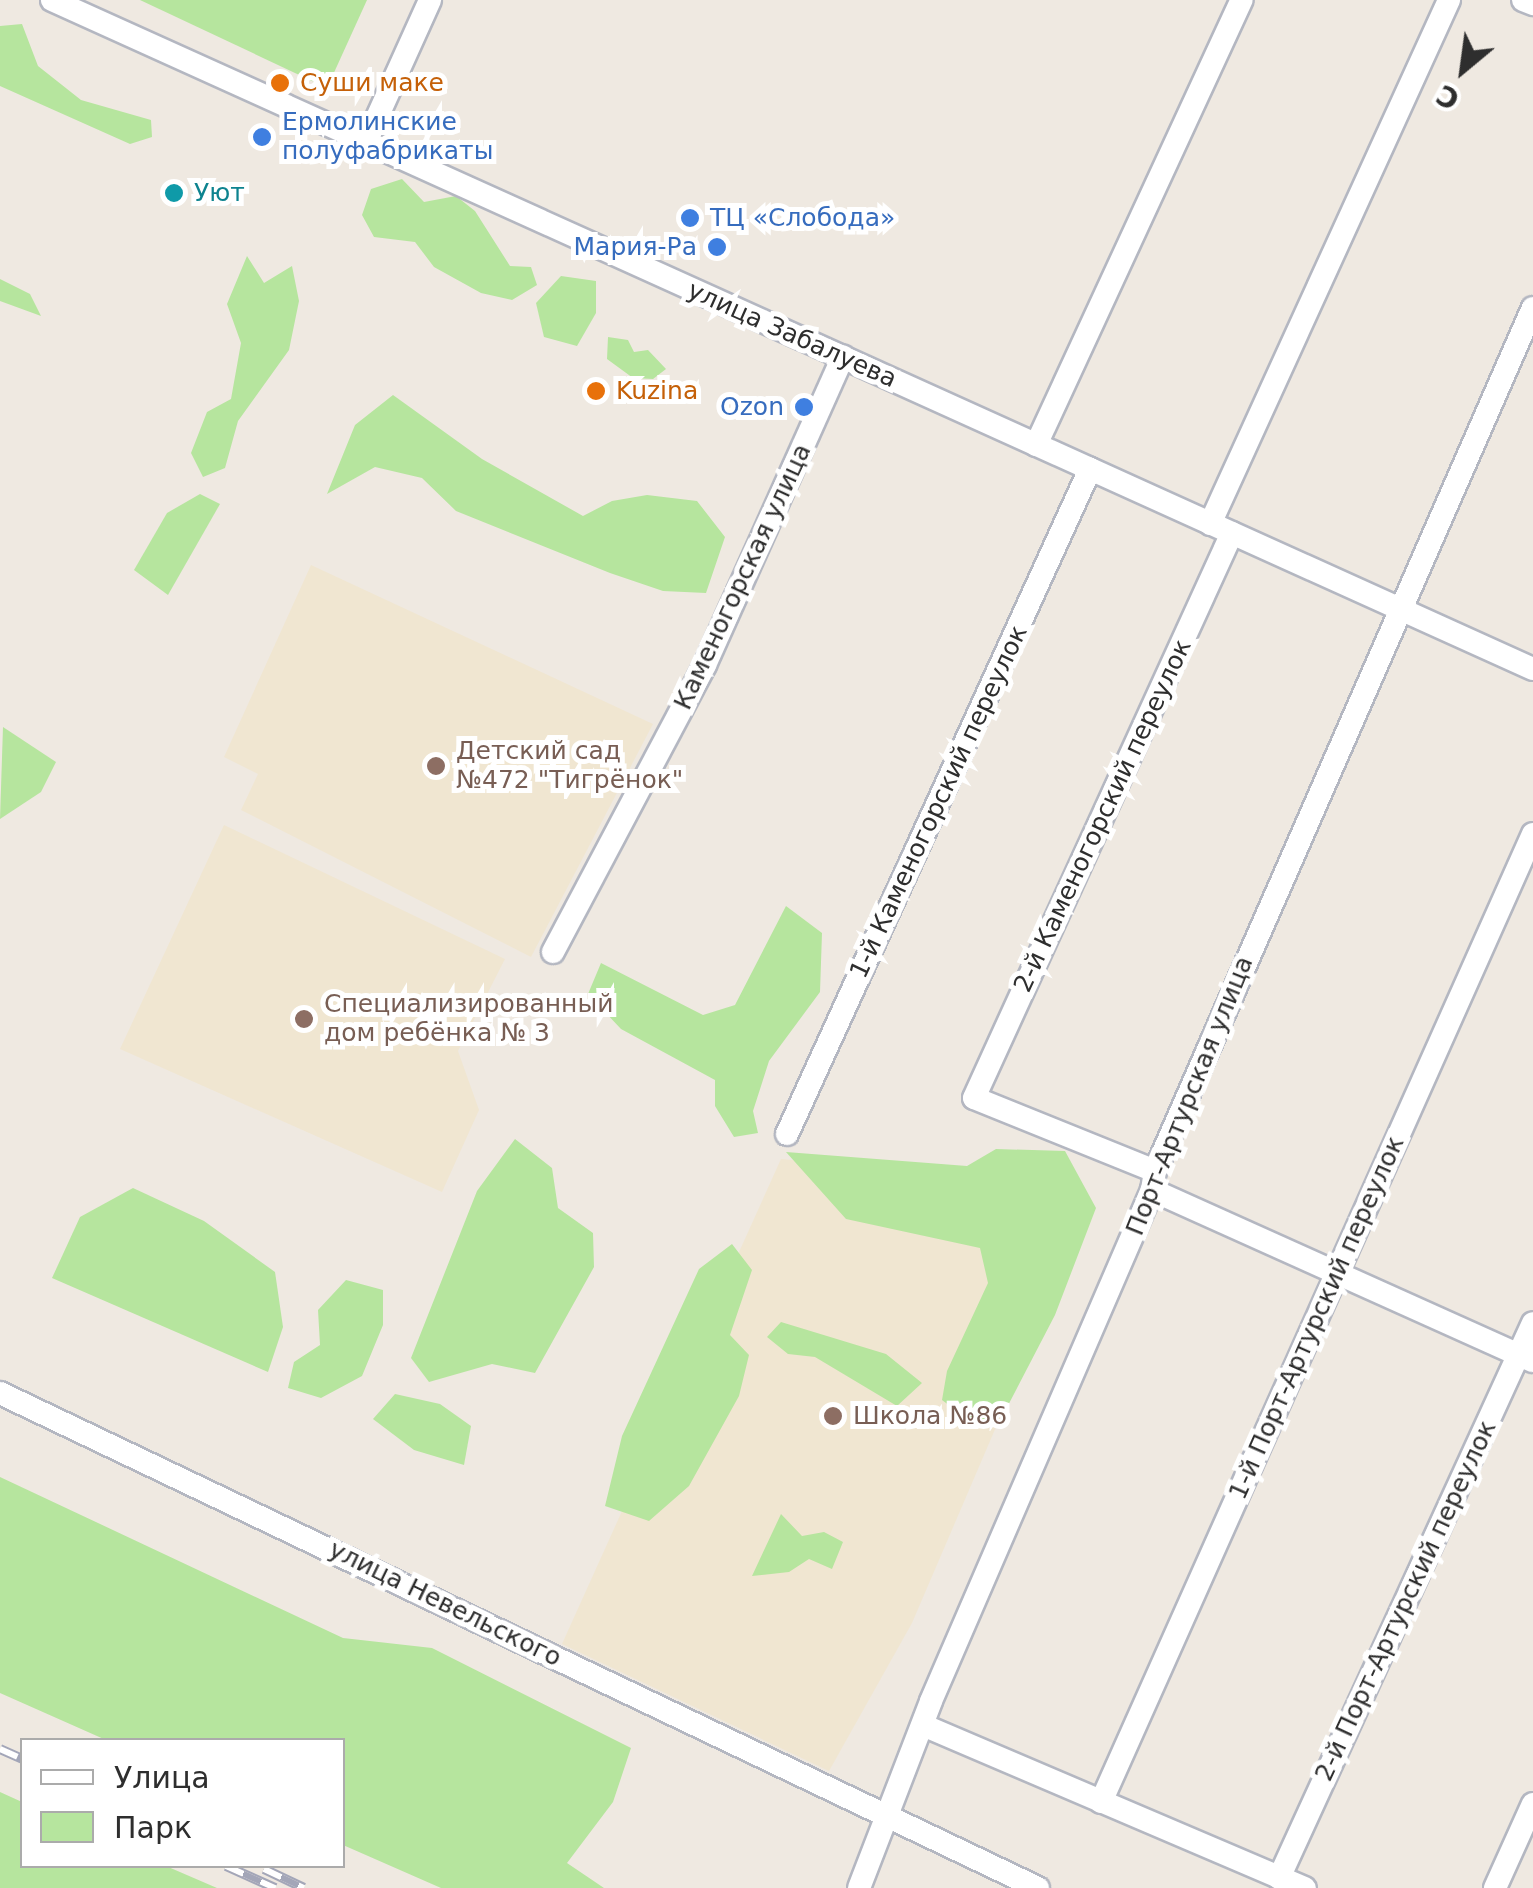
<!DOCTYPE html>
<meta charset="utf-8">
<style>
body{margin:0}
#map{position:relative;width:1533px;height:1888px;overflow:hidden;background:#efe9e1;font-family:"DejaVu Sans",sans-serif}
div>[style]{position:absolute}
.education>*{inset:0;background:#f0e6d1}
.green>*{inset:0;background:#b6e59e}
.roads{filter:drop-shadow(2px 0 #b4b7c1) drop-shadow(-2px 0 #b4b7c1) drop-shadow(0 2px #b4b7c1) drop-shadow(0 -2px #b4b7c1)}
.minor>*{height:22px;margin:-11px;padding:0 11px;transform-origin:11px;border-radius:11px;background:#fff}
.rail>*{height:10px;margin-top:-5px;transform-origin:0;background:repeating-linear-gradient(90deg,#fff 0 19px,#a3a6b8 0 38px);box-sizing:border-box;border-block:2px solid #a3a6b8}
.dots>*{width:28px;height:28px;translate:-50% -50%;box-sizing:border-box;border:5px solid #fff;border-radius:50%}
span{translate:-50% -50%;white-space:nowrap;text-align:center;line-height:1.15;-webkit-text-stroke:10px #fff;paint-order:stroke}
.food-label{font-size:25px;color:#c56008}
.left{translate:0 -50%;text-align:left}
.shop-label{font-size:25px;color:#366cbe}
.right{translate:-100% -50%;text-align:right}
.culture-label{font-size:25px;color:#0d838f}
.street-label{font-size:25px;color:#2e2e2e}
.education-label{font-size:25px;color:#785e54}
.legend{position:absolute;left:20px;top:1738px;width:325px;height:130px;box-sizing:border-box;background:#fff;border:2px solid #ababab;margin:0;padding:12px 18px;list-style:none;font-size:30px;color:#2e2e2e}
.legend li{display:flex;align-items:center;gap:20px;height:50px}
.legend b{width:50px;border:2px solid #ababab}
.north{position:absolute;left:1413px;top:20px;width:100px;height:100px;-webkit-text-stroke:8px #fff;paint-order:stroke;rotate:209deg;font-size:28px;font-weight:700;line-height:40px;text-align:center;color:#2e2e2e}
.north::after{content:'';display:block;margin:auto;width:35px;height:45px;background:#2e2e2e;clip-path:polygon(50% 0,100% 100%,50% 72%,0 100%)}
</style>
<div id="map">
<div class="education">
<i style="clip-path:polygon(311px 565px,653px 724px,531px 957px,241px 810px,258px 774px,224px 757px)"></i>
<i style="clip-path:polygon(224px 825px,505px 959px,458px 1051px,479px 1110px,442px 1192px,120px 1049px)"></i>
<i style="clip-path:polygon(781px 1159px,1039px 1183px,1090px 1208px,912px 1623px,829px 1771px,562px 1644px)"></i>
</div>
<div class="green">
<i style="clip-path:polygon(140px 0,367px 0,327px 88px)"></i>
<i style="clip-path:polygon(22px 24px,38px 66px,81px 100px,151px 120px,152px 137px,130px 144px,0 86px,0 26px)"></i>
<i style="clip-path:polygon(402px 179px,424px 202px,456px 196px,475px 211px,510px 266px,531px 267px,537px 285px,512px 300px,481px 293px,434px 267px,415px 242px,374px 237px,362px 215px,371px 189px)"></i>
<i style="clip-path:polygon(247px 256px,264px 283px,292px 266px,299px 301px,289px 350px,238px 421px,225px 468px,203px 477px,191px 453px,207px 412px,231px 399px,241px 343px,227px 304px)"></i>
<i style="clip-path:polygon(561px 276px,596px 281px,596px 313px,577px 346px,544px 337px,536px 303px)"></i>
<i style="clip-path:polygon(0 279px,30px 294px,41px 316px,0 301px)"></i>
<i style="clip-path:polygon(608px 337px,628px 340px,634px 352px,648px 350px,666px 369px,653px 379px,633px 378px,607px 359px)"></i>
<i style="clip-path:polygon(393px 395px,482px 459px,583px 516px,612px 501px,647px 495px,697px 501px,725px 537px,706px 593px,663px 591px,610px 573px,456px 511px,422px 478px,375px 467px,327px 494px,355px 425px)"></i>
<i style="clip-path:polygon(200px 494px,220px 504px,168px 595px,134px 570px,167px 513px)"></i>
<i style="clip-path:polygon(3px 727px,56px 762px,41px 792px,0 819px)"></i>
<i style="clip-path:polygon(786px 906px,822px 933px,820px 992px,769px 1061px,753px 1111px,758px 1133px,734px 1137px,715px 1106px,715px 1080px,621px 1029px,588px 994px,601px 963px,703px 1015px,735px 1005px)"></i>
<i style="clip-path:polygon(515px 1139px,552px 1168px,558px 1208px,593px 1233px,594px 1267px,535px 1373px,492px 1364px,429px 1382px,411px 1358px,477px 1191px)"></i>
<i style="clip-path:polygon(996px 1149px,1065px 1151px,1096px 1208px,1055px 1315px,1003px 1415px,978px 1427px,942px 1400px,947px 1371px,988px 1283px,980px 1248px,846px 1219px,786px 1152px,967px 1166px)"></i>
<i style="clip-path:polygon(133px 1188px,204px 1221px,275px 1272px,283px 1327px,268px 1372px,52px 1278px,80px 1217px)"></i>
<i style="clip-path:polygon(732px 1244px,752px 1270px,730px 1335px,749px 1355px,739px 1396px,689px 1486px,649px 1521px,605px 1506px,622px 1436px,699px 1269px)"></i>
<i style="clip-path:polygon(346px 1280px,383px 1290px,383px 1325px,362px 1376px,321px 1398px,288px 1388px,294px 1362px,320px 1345px,318px 1310px)"></i>
<i style="clip-path:polygon(781px 1322px,886px 1354px,922px 1383px,897px 1406px,815px 1357px,788px 1354px,767px 1337px)"></i>
<i style="clip-path:polygon(395px 1394px,440px 1404px,471px 1426px,464px 1465px,414px 1450px,373px 1419px)"></i>
<i style="clip-path:polygon(0 1477px,343px 1638px,432px 1648px,631px 1748px,613px 1802px,567px 1863px,604px 1888px,441px 1888px,343px 1845px,342px 1740px,106px 1740px,0 1693px)"></i>
<i style="clip-path:polygon(781px 1514px,802px 1536px,824px 1532px,843px 1542px,832px 1569px,809px 1559px,789px 1572px,752px 1576px)"></i>
<i style="clip-path:polygon(0 1792px,22px 1802px,22px 1866px,166px 1866px,217px 1888px,0 1888px)"></i>
</div>
<div class="roads">
<div class="minor">
<i style="left:52px;top:0;width:1625px;rotate:24.31deg"></i>
<i style="left:1523px;top:0;width:11px;rotate:22deg"></i>
<i style="left:366px;top:142px;width:156px;rotate:-65.7deg"></i>
<i style="left:1036px;top:445px;width:490px;rotate:-65.2deg"></i>
<i style="left:1210px;top:524px;width:576px;rotate:-65.48deg"></i>
<i style="left:553px;top:952px;width:325px;rotate:-62.1deg"></i>
<i style="left:705px;top:665px;width:338px;rotate:-65.9deg"></i>
<i style="left:787px;top:1134px;width:731px;rotate:-65.5deg"></i>
<i style="left:1155px;top:1171px;width:195px;rotate:-158deg"></i>
<i style="left:974px;top:1098px;width:621px;rotate:-65.46deg"></i>
<i style="left:1152px;top:1190px;width:417px;rotate:24.2deg"></i>
<i style="left:0;top:1393px;width:1150px;rotate:25.5deg"></i>
<i style="left:925px;top:1726px;width:413px;rotate:23.1deg"></i>
<i style="left:1101px;top:1802px;width:1060px;rotate:-65.95deg"></i>
<i style="left:1279px;top:1878px;width:610px;rotate:-65.41deg"></i>
<i style="left:859px;top:1888px;width:200px;rotate:-68.9deg"></i>
<i style="left:931px;top:1701px;width:557px;rotate:-66.61deg"></i>
<i style="left:1152px;top:1190px;width:19px;rotate:-81deg"></i>
<i style="left:1155px;top:1171px;width:942px;rotate:-66.35deg"></i>
<i style="left:1495px;top:1888px;width:92px;rotate:-65.7deg"></i>
</div>
</div>
<div class="rail">
<i style="left:0;top:1749px;width:24px;rotate:24deg"></i>
<i style="left:226px;top:1866px;width:54px;rotate:24.2deg"></i>
<i style="left:264px;top:1869px;width:44px;rotate:25.4deg"></i>
</div>
<div class="dots">
<i style="left:280px;top:83px;background:#e8710a"></i>
<i style="left:262px;top:137px;background:#3f7fe0"></i>
<i style="left:174px;top:193px;background:#0f9aa8"></i>
<i style="left:690px;top:218px;background:#3f7fe0"></i>
<i style="left:717px;top:247px;background:#3f7fe0"></i>
<i style="left:596px;top:391px;background:#e8710a"></i>
<i style="left:804px;top:407px;background:#3f7fe0"></i>
<i style="left:436px;top:766px;background:#8d6e63"></i>
<i style="left:304px;top:1019px;background:#8d6e63"></i>
<i style="left:833px;top:1416px;background:#8d6e63"></i>
</div>
<div class="food-label">
<span class="left" style="left:300px;top:83px">Суши маке</span>
<span class="left" style="left:616px;top:391px">Kuzina</span>
</div>
<div class="shop-label">
<span class="left" style="left:282px;top:137px">Ермолинские<br>полуфабрикаты</span>
<span class="left" style="left:710px;top:218px">ТЦ «Слобода»</span>
<span class="right" style="left:697px;top:247px">Мария-Ра</span>
<span class="right" style="left:784px;top:407px">Ozon</span>
</div>
<div class="culture-label">
<span class="left" style="left:194px;top:193px">Уют</span>
</div>
<div class="street-label">
<span style="left:792px;top:335px;rotate:24deg">улица Забалуева</span>
<span style="left:743px;top:577px;rotate:-65deg">Каменогорская улица</span>
<span style="left:939px;top:802px;rotate:-65deg">1-й Каменогорский переулок</span>
<span style="left:1103px;top:816px;rotate:-65deg">2-й Каменогорский переулок</span>
<span style="left:1190px;top:1096px;rotate:-68deg">Порт-Артурская улица</span>
<span style="left:1317px;top:1318px;rotate:-66deg">1-й Порт-Артурский переулок</span>
<span style="left:1406px;top:1601px;rotate:-65deg">2-й Порт-Артурский переулок</span>
<span style="left:445px;top:1604px;rotate:26deg">улица Невельского</span>
</div>
<div class="education-label">
<span class="left" style="left:456px;top:766px">Детский сад<br>№472 "Тигрёнок"</span>
<span class="left" style="left:324px;top:1019px">Специализированный<br>дом ребёнка № 3</span>
<span class="left" style="left:853px;top:1416px">Школа №86</span>
</div>
<ul class="legend">
<li><b style="height:12px;background:#fff"></b>Улица</li>
<li><b style="height:28px;background:#b6e59e"></b>Парк</li>
</ul>
<div class="north">С</div>
</div>
